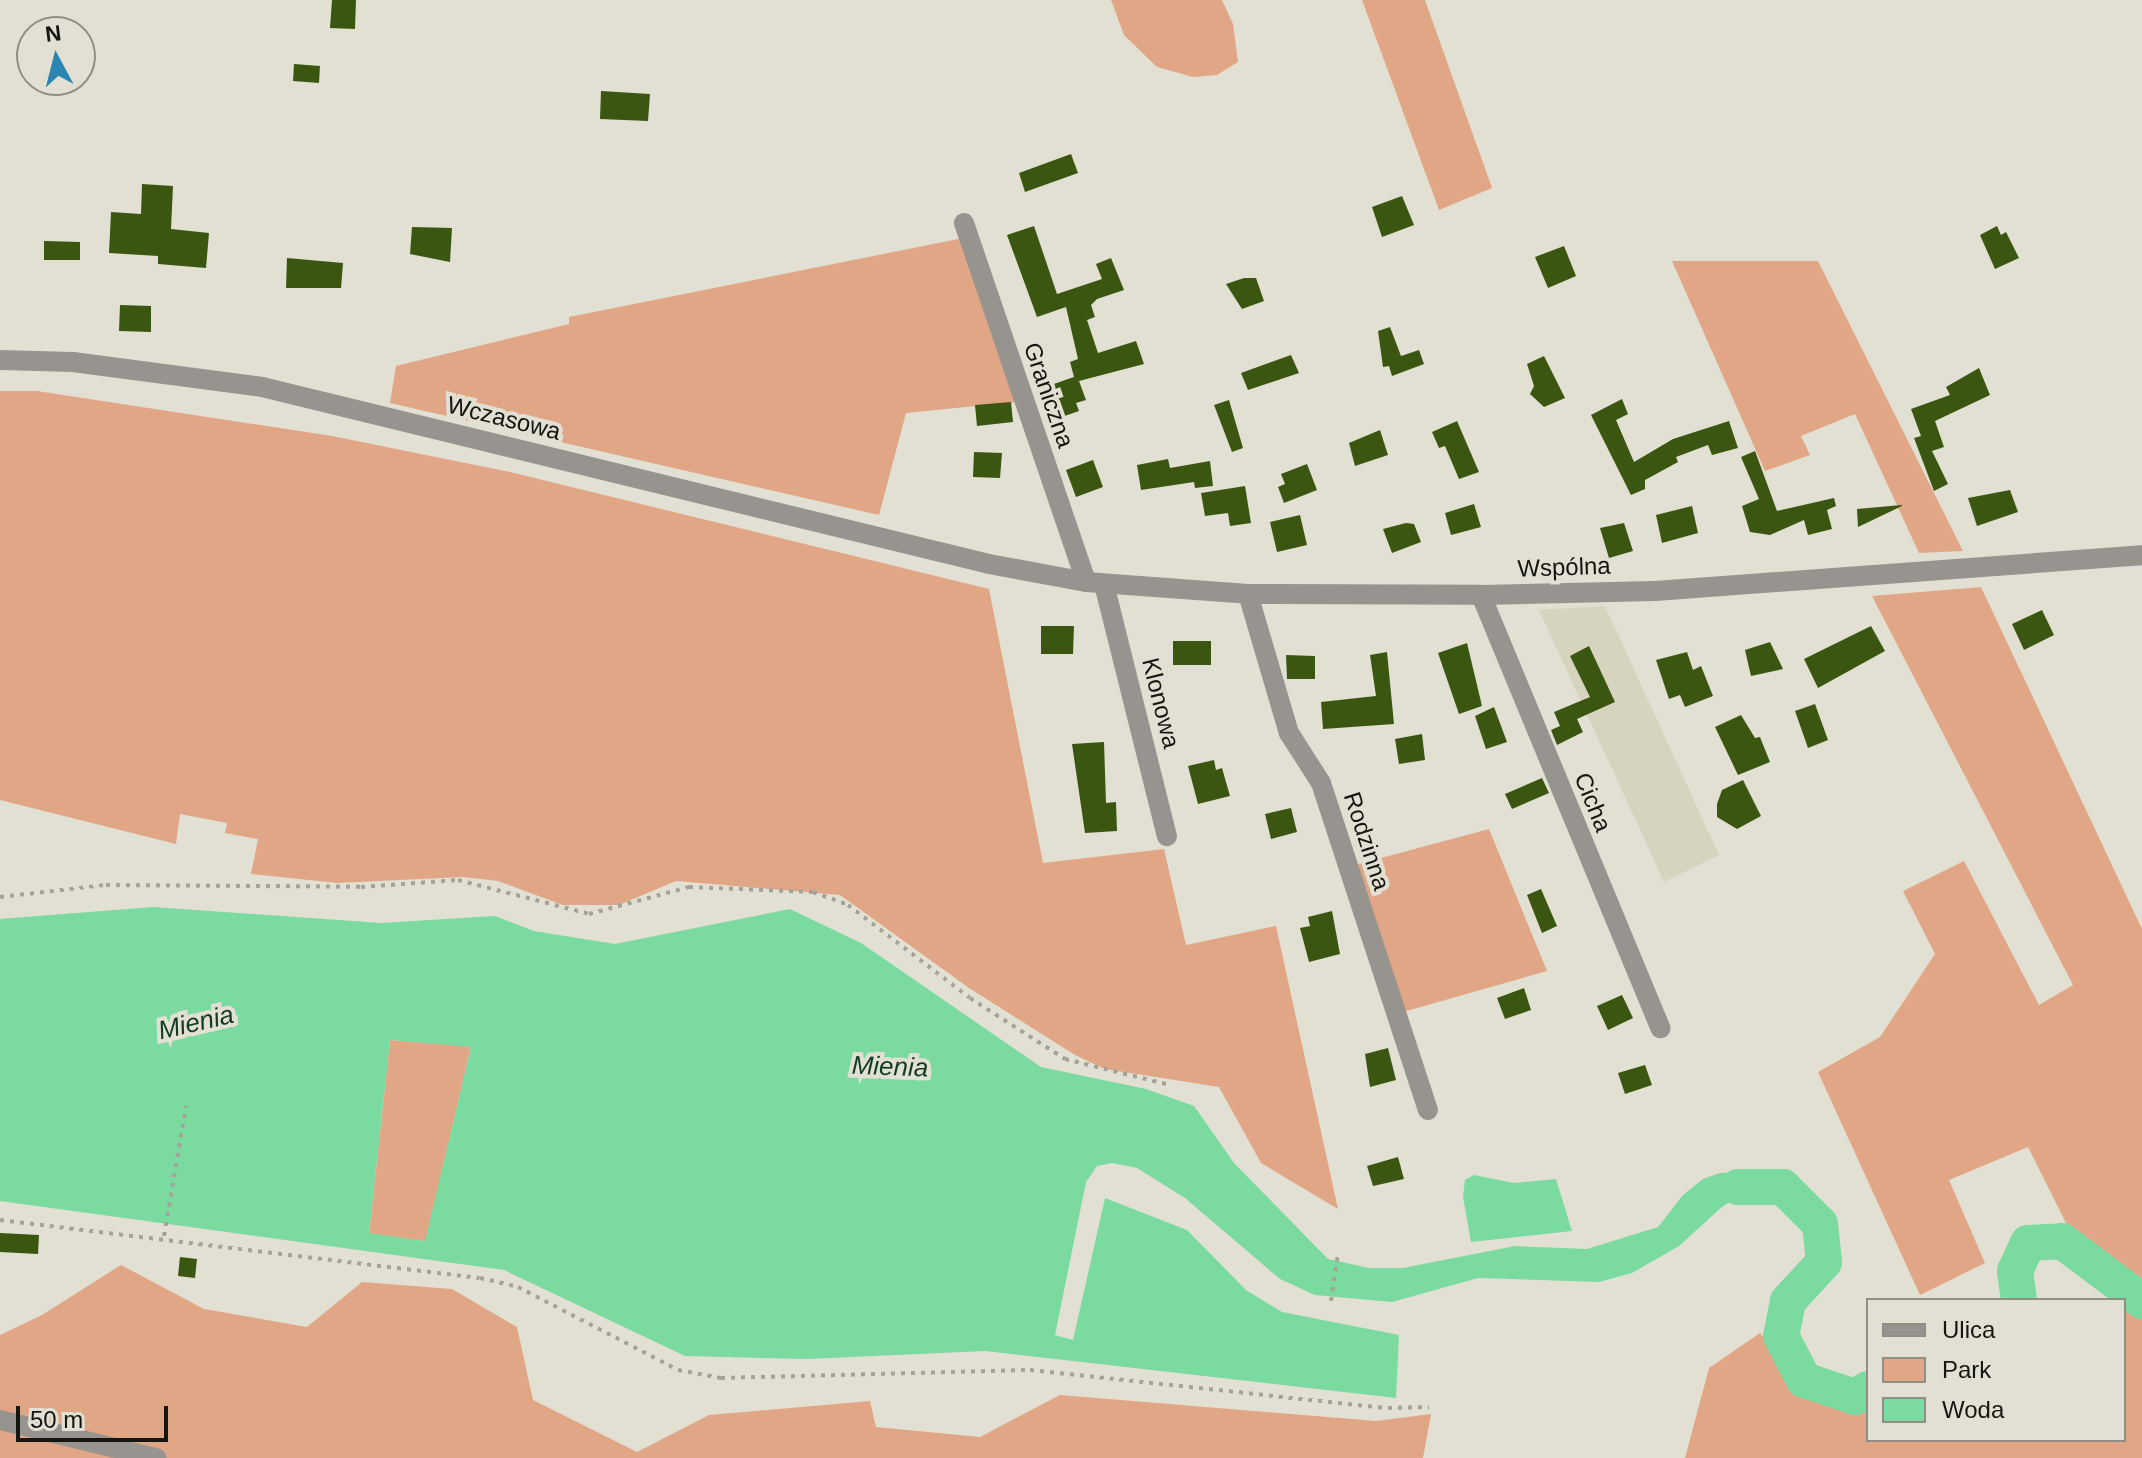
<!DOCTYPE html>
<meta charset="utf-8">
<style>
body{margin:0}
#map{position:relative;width:2142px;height:1458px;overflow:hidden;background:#e2e0d2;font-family:Helvetica,sans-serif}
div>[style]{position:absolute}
.built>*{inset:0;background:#d6d4bf}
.green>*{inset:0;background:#e1a686}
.water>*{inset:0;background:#7bda9f}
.river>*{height:36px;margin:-18px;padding:0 18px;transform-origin:18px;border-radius:18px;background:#7bda9f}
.building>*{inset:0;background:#3b5611}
.path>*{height:4px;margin-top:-2px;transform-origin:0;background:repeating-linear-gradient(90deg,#a4a397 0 4px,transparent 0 10px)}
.minor>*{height:20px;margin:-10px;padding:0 10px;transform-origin:10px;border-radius:10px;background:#97938e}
span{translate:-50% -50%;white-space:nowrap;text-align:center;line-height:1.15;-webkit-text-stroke:8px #e2e0d2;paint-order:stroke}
.street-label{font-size:24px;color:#161611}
.water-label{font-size:26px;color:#123b24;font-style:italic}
.legend{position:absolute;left:1866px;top:1298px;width:260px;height:144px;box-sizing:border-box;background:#e2e0d2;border:2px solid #908f85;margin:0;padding:10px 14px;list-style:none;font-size:24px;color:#161611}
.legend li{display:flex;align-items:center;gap:16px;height:40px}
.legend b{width:40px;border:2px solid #908f85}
.north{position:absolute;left:16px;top:16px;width:80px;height:80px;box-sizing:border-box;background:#e2e0d2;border:2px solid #908f85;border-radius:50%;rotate:353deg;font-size:22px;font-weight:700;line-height:32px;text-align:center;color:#161611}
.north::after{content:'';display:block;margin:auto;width:28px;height:36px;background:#2a85b2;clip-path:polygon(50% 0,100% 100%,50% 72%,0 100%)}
.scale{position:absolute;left:16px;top:1406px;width:152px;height:36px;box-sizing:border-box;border:4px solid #161611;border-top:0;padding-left:10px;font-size:24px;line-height:28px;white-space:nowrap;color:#161611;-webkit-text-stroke:6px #e2e0d2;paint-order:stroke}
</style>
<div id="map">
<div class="built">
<i style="clip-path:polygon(1605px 606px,1719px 855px,1664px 882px,1539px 610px)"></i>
</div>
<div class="green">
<i style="clip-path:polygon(1111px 0,1222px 0,1233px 24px,1238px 62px,1217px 75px,1193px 77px,1157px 67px,1124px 35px)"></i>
<i style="clip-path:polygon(1362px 0,1425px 0,1492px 188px,1439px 210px)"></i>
<i style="clip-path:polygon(963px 238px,1016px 402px,906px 413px,879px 515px,390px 403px,396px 366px,569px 324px,569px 317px)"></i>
<i style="clip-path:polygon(1672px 261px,1818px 261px,1963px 551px,1919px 553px,1855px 414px,1801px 436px,1810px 455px,1765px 471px)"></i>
<i style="clip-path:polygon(0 391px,37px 391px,332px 436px,510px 472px,989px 589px,1043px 863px,1164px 849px,1186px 945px,1276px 926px,1338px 1209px,1261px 1163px,1219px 1087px,1105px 1069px,1075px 1055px,969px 988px,840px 895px,676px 881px,619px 905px,563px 905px,498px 881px,463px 877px,337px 883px,251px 874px,258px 839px,225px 833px,227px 823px,180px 814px,176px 844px,0 800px)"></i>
<i style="clip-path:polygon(1981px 587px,2142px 929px,2142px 1278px,2073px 1237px,2028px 1147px,1949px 1180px,1985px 1263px,1920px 1295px,1818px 1072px,1880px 1037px,1935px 954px,1903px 891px,1964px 861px,2039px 1005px,2073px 985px,1872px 596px)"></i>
<i style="clip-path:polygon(1489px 829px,1547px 971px,1403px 1012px,1355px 865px)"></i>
<i style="clip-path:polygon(390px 1040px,471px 1046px,426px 1241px,369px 1234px)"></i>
<i style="clip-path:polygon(121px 1265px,204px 1309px,307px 1327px,362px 1282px,452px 1289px,517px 1327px,533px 1400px,637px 1452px,709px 1415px,870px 1401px,876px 1427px,980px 1437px,1060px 1395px,1376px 1421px,1431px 1414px,1423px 1458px,0 1458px,0 1335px,42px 1315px)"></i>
<i style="clip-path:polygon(2124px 1307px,2142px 1317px,2142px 1458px,1685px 1458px,1709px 1368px,1760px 1333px,1806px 1398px,1849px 1413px,1868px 1405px,1868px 1440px,2124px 1440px)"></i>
</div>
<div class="water">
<i style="clip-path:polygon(evenodd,153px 907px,381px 923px,495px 916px,534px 931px,615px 944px,790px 909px,861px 943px,1041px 1067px,1146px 1089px,1194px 1106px,1234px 1163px,1328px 1259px,1369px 1268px,1403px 1268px,1515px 1246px,1587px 1249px,1658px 1227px,1683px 1195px,1703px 1179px,1720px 1173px,1762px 1171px,1794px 1181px,1764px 1201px,1745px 1194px,1723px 1206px,1679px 1246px,1632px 1273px,1599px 1282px,1478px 1278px,1392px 1302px,1315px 1295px,1280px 1279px,1185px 1198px,1137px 1168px,1112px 1163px,1097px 1166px,1086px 1182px,1055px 1335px,1073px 1340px,1105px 1198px,1187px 1230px,1246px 1290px,1282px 1312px,1399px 1335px,1396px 1398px,985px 1351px,807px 1359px,685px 1356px,504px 1270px,0 1201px,0 919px,153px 907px,390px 1040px,471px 1047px,425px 1241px,369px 1233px,390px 1040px)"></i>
<i style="clip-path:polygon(1474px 1175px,1514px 1183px,1556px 1179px,1572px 1231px,1471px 1242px,1463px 1197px,1465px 1180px)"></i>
</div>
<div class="river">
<i style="left:1738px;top:1187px;width:45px"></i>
<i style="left:1783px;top:1187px;width:52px;rotate:45deg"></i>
<i style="left:1820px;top:1224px;width:38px;rotate:84deg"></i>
<i style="left:1824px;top:1262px;width:53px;rotate:132.7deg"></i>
<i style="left:1788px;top:1301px;width:36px;rotate:101deg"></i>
<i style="left:1781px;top:1336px;width:50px;rotate:62.4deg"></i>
<i style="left:1804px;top:1380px;width:54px;rotate:18.4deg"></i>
<i style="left:1855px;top:1397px;width:15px;rotate:-32deg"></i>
<i style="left:2019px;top:1300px;width:29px;rotate:-98deg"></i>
<i style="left:2015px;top:1271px;width:31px;rotate:-65deg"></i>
<i style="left:2028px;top:1243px;width:34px;rotate:-3deg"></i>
<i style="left:2062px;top:1241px;width:100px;rotate:36.9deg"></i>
</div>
<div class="building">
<i style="clip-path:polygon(332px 0,356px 0,355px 29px,330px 28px)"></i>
<i style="clip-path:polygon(294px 64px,320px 66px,319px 83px,293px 81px)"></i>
<i style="clip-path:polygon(601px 91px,650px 94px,648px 121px,600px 119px)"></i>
<i style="clip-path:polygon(1071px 154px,1078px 173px,1025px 192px,1019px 173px)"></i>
<i style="clip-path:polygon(142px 184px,173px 186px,171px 229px,209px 233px,206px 268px,158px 264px,158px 256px,109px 253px,111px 212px,141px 214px)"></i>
<i style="clip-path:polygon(1402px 196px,1414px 225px,1382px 237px,1372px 207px)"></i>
<i style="clip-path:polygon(1034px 226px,1057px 294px,1102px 279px,1096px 264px,1111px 258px,1124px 290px,1097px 299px,1091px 305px,1095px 317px,1087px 320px,1098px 353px,1136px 341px,1144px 364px,1079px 381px,1086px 400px,1076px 403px,1079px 411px,1056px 419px,1045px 405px,1045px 387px,1074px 377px,1070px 362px,1078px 359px,1066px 307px,1037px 317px,1007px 235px)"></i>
<i style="clip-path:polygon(1997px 226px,2001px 235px,2006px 232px,2019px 258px,1995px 269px,1980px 235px)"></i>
<i style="clip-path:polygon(412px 227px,452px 228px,450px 262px,410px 254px)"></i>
<i style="clip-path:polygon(44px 241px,80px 242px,80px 260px,44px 260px)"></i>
<i style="clip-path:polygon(1564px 246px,1576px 276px,1548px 288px,1535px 257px)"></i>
<i style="clip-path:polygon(287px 258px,343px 263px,341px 288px,286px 288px)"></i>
<i style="clip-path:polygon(1244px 278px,1256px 278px,1264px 301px,1242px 309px,1226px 284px)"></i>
<i style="clip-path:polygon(120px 305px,151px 306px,151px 332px,119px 331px)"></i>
<i style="clip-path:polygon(1390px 327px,1401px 356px,1419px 350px,1424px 364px,1392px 376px,1389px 366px,1383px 367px,1378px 331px)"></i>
<i style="clip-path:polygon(1291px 355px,1299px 373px,1248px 390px,1241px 373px)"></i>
<i style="clip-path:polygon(1544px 356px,1565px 398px,1544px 407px,1530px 394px,1534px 386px,1527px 364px)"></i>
<i style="clip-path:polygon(1979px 368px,1990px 395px,1935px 421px,1944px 447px,1932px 451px,1948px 484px,1934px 491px,1914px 438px,1921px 436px,1911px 409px,1950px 395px,1946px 387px)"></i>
<i style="clip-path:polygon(1622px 399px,1628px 414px,1616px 420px,1634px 462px,1673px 439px,1729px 421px,1738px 448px,1712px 455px,1708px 445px,1676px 457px,1678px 462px,1645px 480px,1645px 489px,1631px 495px,1591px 415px)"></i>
<i style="clip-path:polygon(1229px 400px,1243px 448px,1232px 452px,1214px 405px)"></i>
<i style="clip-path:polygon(1011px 402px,1013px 422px,977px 426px,975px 405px)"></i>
<i style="clip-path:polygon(1457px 421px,1479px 472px,1459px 479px,1445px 446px,1439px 448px,1432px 432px)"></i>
<i style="clip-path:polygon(1380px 430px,1388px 455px,1355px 466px,1349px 443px)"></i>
<i style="clip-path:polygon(1755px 451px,1777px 511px,1834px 498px,1836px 506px,1827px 510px,1832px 529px,1808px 535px,1804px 520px,1770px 535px,1750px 532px,1742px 506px,1759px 499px,1741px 457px)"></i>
<i style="clip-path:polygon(974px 452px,1002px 453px,1000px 478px,973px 477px)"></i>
<i style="clip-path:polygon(1168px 459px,1170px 468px,1210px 461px,1213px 486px,1195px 488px,1194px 482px,1141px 490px,1137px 465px)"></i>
<i style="clip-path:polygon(1093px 460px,1103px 487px,1076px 497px,1066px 470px)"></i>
<i style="clip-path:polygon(1307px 464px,1317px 490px,1284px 503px,1278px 487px,1285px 484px,1281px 474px)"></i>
<i style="clip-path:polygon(1245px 486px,1251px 523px,1230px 526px,1228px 513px,1205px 516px,1201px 493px)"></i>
<i style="clip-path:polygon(2010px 490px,2018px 512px,1977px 526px,1968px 498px)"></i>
<i style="clip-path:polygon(1474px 504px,1481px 527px,1451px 535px,1445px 513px)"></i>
<i style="clip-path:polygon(1902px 505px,1902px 506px,1858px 527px,1857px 509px)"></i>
<i style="clip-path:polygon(1692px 506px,1698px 533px,1662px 543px,1656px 515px)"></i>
<i style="clip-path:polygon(1300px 515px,1307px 545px,1277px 552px,1270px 522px)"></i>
<i style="clip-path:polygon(1406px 523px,1414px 524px,1421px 542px,1392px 553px,1383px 529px)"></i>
<i style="clip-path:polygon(1624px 523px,1633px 551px,1609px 558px,1600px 528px)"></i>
<i style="clip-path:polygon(2042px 610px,2054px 635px,2024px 650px,2012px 624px)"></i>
<i style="clip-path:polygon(1041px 626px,1074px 626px,1073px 654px,1041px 654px)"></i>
<i style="clip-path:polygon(1871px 626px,1885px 651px,1818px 688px,1804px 659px)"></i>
<i style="clip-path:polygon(1173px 641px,1211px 641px,1211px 665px,1173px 665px)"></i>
<i style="clip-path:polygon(1770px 642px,1783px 669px,1751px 676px,1745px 650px)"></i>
<i style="clip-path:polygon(1467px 643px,1482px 706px,1459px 714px,1438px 653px)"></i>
<i style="clip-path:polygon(1589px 646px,1615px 702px,1577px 719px,1583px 732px,1557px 745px,1551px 730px,1560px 726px,1554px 712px,1590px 697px,1570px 656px)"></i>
<i style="clip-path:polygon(1387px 652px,1394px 724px,1323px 729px,1321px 702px,1376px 696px,1370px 655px)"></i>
<i style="clip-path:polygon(1687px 652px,1693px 670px,1701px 666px,1713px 696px,1685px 707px,1680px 695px,1669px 699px,1656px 660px)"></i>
<i style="clip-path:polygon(1286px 655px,1315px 656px,1315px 679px,1287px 679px)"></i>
<i style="clip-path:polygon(1815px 704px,1828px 740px,1808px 748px,1795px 711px)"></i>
<i style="clip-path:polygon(1494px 707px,1507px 742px,1486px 749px,1475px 716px)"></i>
<i style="clip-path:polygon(1741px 715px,1755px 738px,1760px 737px,1770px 762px,1738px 775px,1715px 727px)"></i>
<i style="clip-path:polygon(1422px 734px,1425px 760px,1399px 764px,1395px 739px)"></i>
<i style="clip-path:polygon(1104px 742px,1106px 803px,1116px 802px,1117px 831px,1085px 833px,1072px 744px)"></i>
<i style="clip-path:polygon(1214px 760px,1216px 770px,1222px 768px,1230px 796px,1198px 804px,1188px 766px)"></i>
<i style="clip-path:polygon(1542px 778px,1549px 793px,1512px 809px,1505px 794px)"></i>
<i style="clip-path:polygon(1743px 780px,1761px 816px,1737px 829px,1717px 817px,1717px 804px,1722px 790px)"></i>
<i style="clip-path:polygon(1291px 808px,1297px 832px,1271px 839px,1265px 814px)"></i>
<i style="clip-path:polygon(1541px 889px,1557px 926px,1542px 933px,1527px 895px)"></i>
<i style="clip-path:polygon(1332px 911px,1340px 954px,1309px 962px,1300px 928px,1310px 926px,1308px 917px)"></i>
<i style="clip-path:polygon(1524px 988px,1531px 1010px,1505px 1019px,1497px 998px)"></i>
<i style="clip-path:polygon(1622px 995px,1633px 1018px,1608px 1030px,1597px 1006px)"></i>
<i style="clip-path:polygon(1388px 1048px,1396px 1080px,1370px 1087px,1365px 1054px)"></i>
<i style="clip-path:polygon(1645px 1065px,1652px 1085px,1625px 1094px,1618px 1073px)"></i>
<i style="clip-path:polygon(1398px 1157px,1404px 1179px,1373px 1186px,1367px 1166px)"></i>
<i style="clip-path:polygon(0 1233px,39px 1235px,38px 1254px,0 1252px)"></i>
<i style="clip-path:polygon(180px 1257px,197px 1259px,195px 1278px,178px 1276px)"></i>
</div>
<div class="path">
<i style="left:0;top:897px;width:107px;rotate:-6.5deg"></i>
<i style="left:106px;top:885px;width:255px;rotate:0.4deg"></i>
<i style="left:361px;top:887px;width:97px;rotate:-4.1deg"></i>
<i style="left:458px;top:880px;width:135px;rotate:14.5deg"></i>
<i style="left:589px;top:914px;width:104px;rotate:-15.1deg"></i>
<i style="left:689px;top:887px;width:124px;rotate:2.3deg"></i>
<i style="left:813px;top:892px;width:37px;rotate:20deg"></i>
<i style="left:848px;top:905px;width:153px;rotate:37.3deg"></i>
<i style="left:970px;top:998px;width:113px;rotate:32.7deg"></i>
<i style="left:1065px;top:1059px;width:104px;rotate:13.9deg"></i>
<i style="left:0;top:1220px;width:483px;rotate:6.9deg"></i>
<i style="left:480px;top:1278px;width:39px;rotate:13deg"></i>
<i style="left:518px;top:1287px;width:180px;rotate:27.4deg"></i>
<i style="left:678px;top:1370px;width:44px;rotate:10.5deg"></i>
<i style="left:721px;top:1378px;width:309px;rotate:-1.5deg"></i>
<i style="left:1030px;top:1370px;width:360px;rotate:6.1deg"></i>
<i style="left:1388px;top:1408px;width:41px;rotate:-1.4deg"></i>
<i style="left:164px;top:1236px;width:132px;rotate:-80.4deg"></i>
<i style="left:1331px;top:1301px;width:48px;rotate:-81.5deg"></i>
</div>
<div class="minor">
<i style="left:964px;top:223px;width:379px;rotate:71.2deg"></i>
<i style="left:0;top:360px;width:73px;rotate:1.6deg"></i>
<i style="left:73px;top:362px;width:191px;rotate:7.5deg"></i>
<i style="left:262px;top:387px;width:748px;rotate:13.68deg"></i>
<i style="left:989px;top:564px;width:99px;rotate:10.5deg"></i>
<i style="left:1086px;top:582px;width:162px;rotate:4.2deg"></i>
<i style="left:1248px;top:594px;width:233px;rotate:0.2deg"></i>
<i style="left:1481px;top:595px;width:174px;rotate:-1.3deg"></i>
<i style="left:1655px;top:591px;width:488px;rotate:-4.2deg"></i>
<i style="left:1104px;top:584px;width:260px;rotate:76deg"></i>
<i style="left:1248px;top:594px;width:145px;rotate:73.6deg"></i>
<i style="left:1289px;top:733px;width:59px;rotate:57.4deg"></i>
<i style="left:1321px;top:783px;width:344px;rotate:71.9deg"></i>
<i style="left:1481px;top:595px;width:469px;rotate:67.5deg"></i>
<i style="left:0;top:1420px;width:161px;rotate:13.7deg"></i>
</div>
<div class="street-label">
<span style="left:1049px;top:395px;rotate:71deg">Graniczna</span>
<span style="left:504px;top:418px;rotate:14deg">Wczasowa</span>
<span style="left:1564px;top:567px;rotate:-2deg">Wspólna</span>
<span style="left:1161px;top:703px;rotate:76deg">Klonowa</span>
<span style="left:1593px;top:802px;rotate:68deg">Cicha</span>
<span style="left:1367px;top:841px;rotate:72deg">Rodzinna</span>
</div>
<div class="water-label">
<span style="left:196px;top:1023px;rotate:-13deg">Mienia</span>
<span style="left:890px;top:1067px;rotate:2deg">Mienia</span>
</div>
<ul class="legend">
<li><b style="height:10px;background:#97938e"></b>Ulica</li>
<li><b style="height:22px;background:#e1a686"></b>Park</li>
<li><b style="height:22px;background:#7bda9f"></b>Woda</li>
</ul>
<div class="north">N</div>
<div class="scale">50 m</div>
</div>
